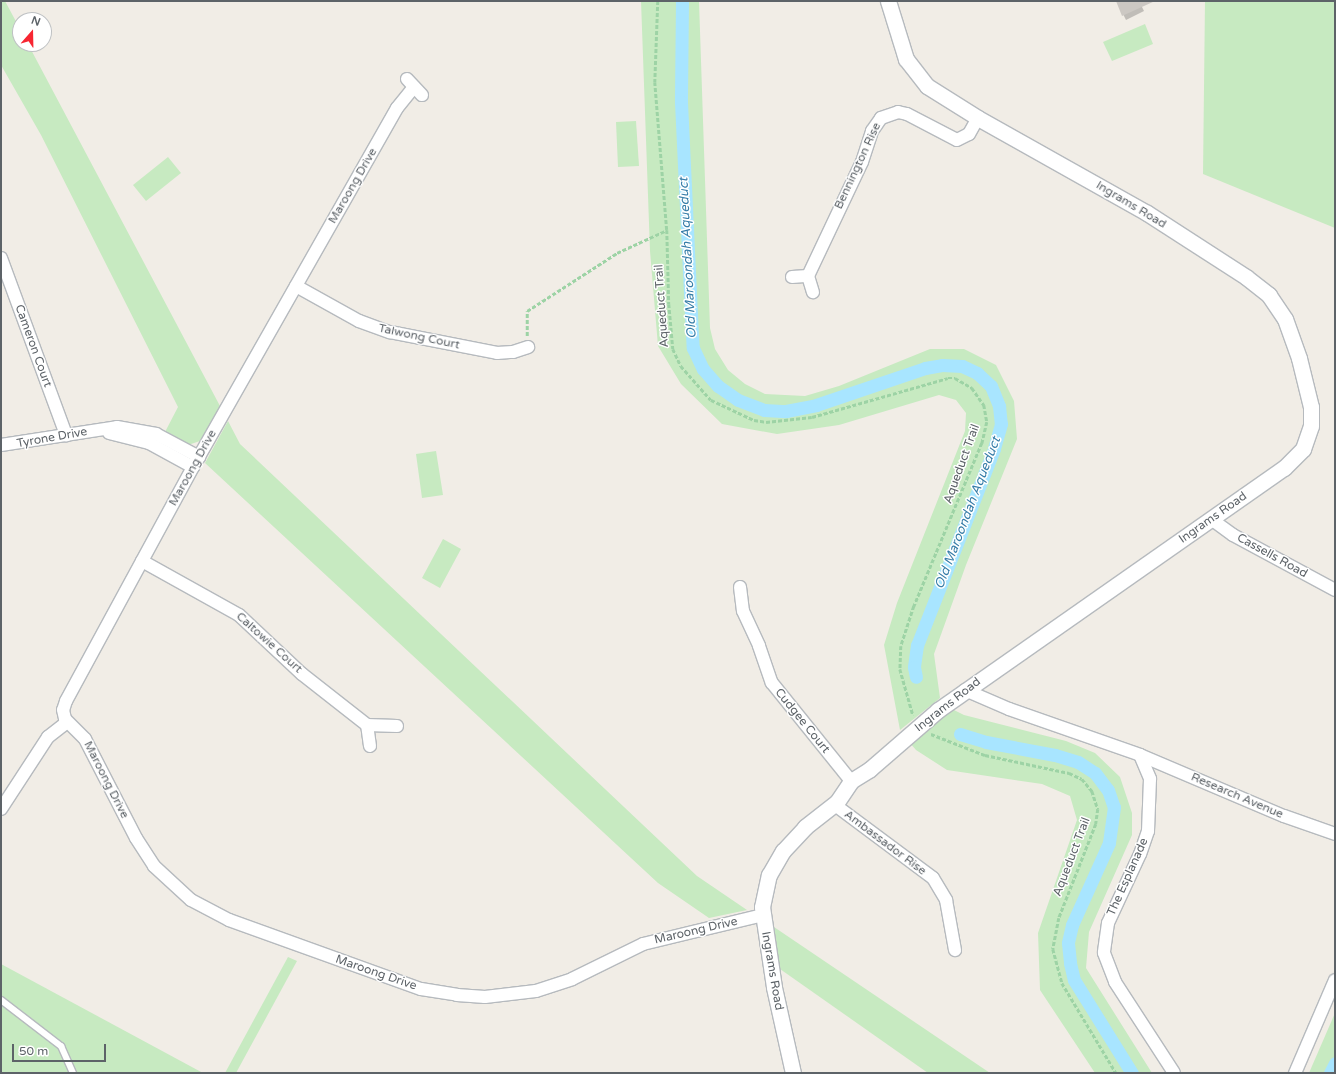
<!DOCTYPE html>
<style>
body{margin:0}
#map{position:relative;width:1336px;height:1074px;overflow:hidden;background:#f1ede6;font-family:"Varela Round",sans-serif}
div>[style]{position:absolute}
.green>*{inset:0;background:#c7eac1}
.shadow>*{inset:0;background:#0003}
.canal>*{height:13px;margin:-6.5px;padding:0 6.5px;transform-origin:6.5px;border-radius:6.5px;background:#a8e5ff}
.building>*{inset:0;background:#ccc8c3}
.path>*{height:2.5px;margin-top:-1.25px;transform-origin:0;background:repeating-linear-gradient(90deg,#9dd3a5 0 4px,transparent 0 6px)}
.roads{filter:drop-shadow(1px 0 #b6babe) drop-shadow(-1px 0 #b6babe) drop-shadow(0 1px #b6babe) drop-shadow(0 -1px #b6babe)}
.service>*{height:6px;margin:-3px;padding:0 3px;transform-origin:3px;border-radius:3px;background:#fff}
.minor>*{height:12px;margin:-6px;padding:0 6px;transform-origin:6px;border-radius:6px;background:#fff}
.tertiary>*{height:15px;margin:-7.5px;padding:0 7.5px;transform-origin:7.5px;border-radius:7.5px;background:#fff}
span{translate:-50% -50%;white-space:nowrap;text-align:center;line-height:1.15;-webkit-text-stroke:3px #fff;paint-order:stroke}
.street-label{font-size:12px;color:#5d6368}
.water-label{font-size:13px;color:#367da8;font-style:italic}
.frame{position:absolute;inset:0;border:2px solid #5d6368;pointer-events:none}
.north{position:absolute;left:12px;top:12px;width:40px;height:40px;box-sizing:border-box;background:#fff;border:1px solid #bec1c3;border-radius:50%;rotate:20deg;font-size:11px;font-weight:700;line-height:16px;text-align:center;color:#5d6368}
.north::after{content:'';display:block;margin:auto;width:14px;height:18px;background:#f72632;clip-path:polygon(50% 0,100% 100%,50% 72%,0 100%)}
.scale{position:absolute;left:12px;top:1044px;width:94px;height:18px;box-sizing:border-box;border:2px solid #5d6368;border-top:0;padding-left:5px;font-size:12px;line-height:14px;white-space:nowrap;color:#5d6368;-webkit-text-stroke:3px #fff;paint-order:stroke}
</style>
<div id="map">
<div class="green">
<i style="clip-path:polygon(1px 1px,5px 1px,20px 29px,20px 44px,28px 44px,220px 406px,200px 441px,188px 445px,165px 432px,178px 407px,41px 135px,1px 65px)"></i>
<i style="clip-path:polygon(641px 1px,699px 1px,710px 328px,715px 349px,728px 370px,745px 384px,765px 394px,805px 396px,839px 386px,930px 349px,964px 349px,996px 365px,1014px 401px,1017px 439px,966px 565px,934px 654px,940px 698px,900px 730px,884px 645px,897px 603px,965px 431px,966px 413px,956px 400px,939px 395px,839px 425px,777px 434px,722px 424px,681px 384px,658px 346px,650px 251px)"></i>
<i style="clip-path:polygon(1205px 1px,1335px 1px,1335px 228px,1203px 174px)"></i>
<i style="clip-path:polygon(1145px 24px,1153px 44px,1112px 61px,1103px 42px)"></i>
<i style="clip-path:polygon(636px 121px,639px 166px,618px 167px,616px 122px)"></i>
<i style="clip-path:polygon(168px 157px,181px 173px,146px 201px,133px 185px)"></i>
<i style="clip-path:polygon(228px 421px,240px 444px,697px 876px,747px 910px,709px 918px,658px 883px,205px 463px)"></i>
<i style="clip-path:polygon(436px 451px,443px 495px,422px 498px,416px 454px)"></i>
<i style="clip-path:polygon(443px 539px,461px 549px,440px 588px,422px 578px)"></i>
<i style="clip-path:polygon(950px 708px,964px 715px,1066px 741px,1095px 753px,1120px 777px,1132px 813px,1132px 835px,1089px 932px,1086px 968px,1152px 1073px,1095px 1073px,1040px 990px,1038px 933px,1077px 820px,1070px 796px,1042px 784px,947px 770px,916px 750px,910px 743px)"></i>
<i style="clip-path:polygon(774px 927px,990px 1073px,928px 1073px,780px 969px)"></i>
<i style="clip-path:polygon(288px 957px,297px 961px,236px 1073px,225px 1073px)"></i>
<i style="clip-path:polygon(1px 964px,203px 1073px,1px 1073px)"></i>
<i style="clip-path:polygon(1335px 1013px,1335px 1073px,1309px 1073px)"></i>
</div>
<div class="shadow">
<i style="clip-path:polygon(1124px 1px,1139px 1px,1144px 11px,1126px 20px,1118px 4px)"></i>
</div>
<div class="canal">
<i style="left:682px;top:1px;width:101px;rotate:90.6deg"></i>
<i style="left:681px;top:102px;width:213px;rotate:87.3deg"></i>
<i style="left:691px;top:315px;width:33px;rotate:87deg"></i>
<i style="left:693px;top:348px;width:23px;rotate:65deg"></i>
<i style="left:703px;top:369px;width:23px;rotate:49deg"></i>
<i style="left:718px;top:386px;width:24px;rotate:35deg"></i>
<i style="left:738px;top:400px;width:28px;rotate:21deg"></i>
<i style="left:764px;top:410px;width:22px;rotate:3deg"></i>
<i style="left:786px;top:411px;width:31px;rotate:-11deg"></i>
<i style="left:816px;top:405px;width:115px;rotate:-18.7deg"></i>
<i style="left:925px;top:368px;width:17px;rotate:-10deg"></i>
<i style="left:942px;top:365px;width:20px;rotate:3deg"></i>
<i style="left:962px;top:366px;width:17px;rotate:25deg"></i>
<i style="left:977px;top:373px;width:19px;rotate:43deg"></i>
<i style="left:991px;top:386px;width:22px;rotate:68deg"></i>
<i style="left:999px;top:406px;width:18px;rotate:84deg"></i>
<i style="left:1001px;top:424px;width:26px;rotate:106deg"></i>
<i style="left:994px;top:449px;width:211px;rotate:111.4deg"></i>
<i style="left:917px;top:645px;width:22px;rotate:98deg"></i>
<i style="left:914px;top:667px;width:10px;rotate:79deg"></i>
<i style="left:960px;top:734px;width:27px;rotate:17deg"></i>
<i style="left:986px;top:742px;width:70px;rotate:10.7deg"></i>
<i style="left:1055px;top:755px;width:24px;rotate:17deg"></i>
<i style="left:1078px;top:762px;width:20px;rotate:33deg"></i>
<i style="left:1095px;top:773px;width:21px;rotate:53deg"></i>
<i style="left:1108px;top:790px;width:18px;rotate:71deg"></i>
<i style="left:1114px;top:807px;width:36px;rotate:98deg"></i>
<i style="left:1109px;top:843px;width:90px;rotate:114.3deg"></i>
<i style="left:1072px;top:925px;width:18px;rotate:103deg"></i>
<i style="left:1068px;top:943px;width:20px;rotate:84deg"></i>
<i style="left:1070px;top:963px;width:17px;rotate:77deg"></i>
<i style="left:1074px;top:980px;width:110px;rotate:58.1deg"></i>
<i style="left:1330px;top:1073px;width:11px;rotate:-63deg"></i>
</div>
<div class="building">
<i style="clip-path:polygon(1116px 1px,1155px 1px,1122px 16px)"></i>
</div>
<div class="path">
<i style="left:658px;top:1px;width:81px;rotate:92.1deg"></i>
<i style="left:655px;top:82px;width:148px;rotate:85.4deg"></i>
<i style="left:667px;top:230px;width:74px;rotate:88.5deg"></i>
<i style="left:669px;top:304px;width:45px;rotate:84.9deg"></i>
<i style="left:673px;top:349px;width:19px;rotate:65deg"></i>
<i style="left:681px;top:366px;width:45px;rotate:48.6deg"></i>
<i style="left:711px;top:400px;width:47px;rotate:24.9deg"></i>
<i style="left:754px;top:420px;width:12px;rotate:9deg"></i>
<i style="left:766px;top:422px;width:46px;rotate:-6.2deg"></i>
<i style="left:812px;top:417px;width:141px;rotate:-16deg"></i>
<i style="left:948px;top:378px;width:7px"></i>
<i style="left:955px;top:378px;width:20px;rotate:30deg"></i>
<i style="left:972px;top:388px;width:21px;rotate:55deg"></i>
<i style="left:984px;top:405px;width:17px;rotate:80deg"></i>
<i style="left:987px;top:422px;width:22px;rotate:103deg"></i>
<i style="left:982px;top:443px;width:177px;rotate:112.6deg"></i>
<i style="left:914px;top:606px;width:42px;rotate:108deg"></i>
<i style="left:901px;top:646px;width:23px;rotate:92deg"></i>
<i style="left:900px;top:669px;width:48px;rotate:74.2deg"></i>
<i style="left:527px;top:336px;width:25px;rotate:-90deg"></i>
<i style="left:527px;top:311px;width:107px;rotate:-32.8deg"></i>
<i style="left:617px;top:253px;width:55px;rotate:-24.7deg"></i>
<i style="left:931px;top:734px;width:58px;rotate:21.3deg"></i>
<i style="left:985px;top:755px;width:86px;rotate:12.1deg"></i>
<i style="left:1069px;top:773px;width:14px;rotate:25deg"></i>
<i style="left:1082px;top:779px;width:16px;rotate:50deg"></i>
<i style="left:1092px;top:791px;width:19px;rotate:72deg"></i>
<i style="left:1098px;top:809px;width:15px;rotate:98deg"></i>
<i style="left:1096px;top:824px;width:101px;rotate:111.5deg"></i>
<i style="left:1059px;top:918px;width:32px;rotate:101deg"></i>
<i style="left:1053px;top:949px;width:35px;rotate:75deg"></i>
<i style="left:1062px;top:983px;width:105px;rotate:59deg"></i>
</div>
<div class="roads">
<div class="service">
<i style="left:1px;top:1000px;width:76px;rotate:37.5deg"></i>
<i style="left:61px;top:1046px;width:30px;rotate:66deg"></i>
</div>
<div class="minor">
<i style="left:407px;top:79px;width:22px;rotate:47deg"></i>
<i style="left:414px;top:87px;width:27px;rotate:129deg"></i>
<i style="left:397px;top:108px;width:413px;rotate:119.6deg"></i>
<i style="left:193px;top:467px;width:266px;rotate:118.5deg"></i>
<i style="left:66px;top:701px;width:9px;rotate:108deg"></i>
<i style="left:63px;top:710px;width:9px;rotate:77deg"></i>
<i style="left:65px;top:719px;width:28px;rotate:45deg"></i>
<i style="left:85px;top:739px;width:111px;rotate:62.7deg"></i>
<i style="left:136px;top:838px;width:33px;rotate:57deg"></i>
<i style="left:154px;top:866px;width:50px;rotate:42.6deg"></i>
<i style="left:191px;top:900px;width:43px;rotate:27.8deg"></i>
<i style="left:229px;top:920px;width:204px;rotate:19.8deg"></i>
<i style="left:421px;top:989px;width:36px;rotate:9deg"></i>
<i style="left:457px;top:995px;width:28px;rotate:4deg"></i>
<i style="left:485px;top:997px;width:51px;rotate:-6.7deg"></i>
<i style="left:536px;top:991px;width:38px;rotate:-18deg"></i>
<i style="left:572px;top:979px;width:79px;rotate:-26.2deg"></i>
<i style="left:643px;top:944px;width:123px;rotate:-13.6deg"></i>
<i style="left:1px;top:258px;width:189px;rotate:69.8deg"></i>
<i style="left:808px;top:276px;width:126px;rotate:-64.7deg"></i>
<i style="left:862px;top:162px;width:33px;rotate:-72deg"></i>
<i style="left:872px;top:131px;width:16px;rotate:-55deg"></i>
<i style="left:881px;top:118px;width:18px;rotate:-19deg"></i>
<i style="left:898px;top:112px;width:9px;rotate:13deg"></i>
<i style="left:907px;top:114px;width:56px;rotate:27.5deg"></i>
<i style="left:957px;top:140px;width:13px;rotate:-27deg"></i>
<i style="left:969px;top:134px;width:18px;rotate:-61deg"></i>
<i style="left:792px;top:277px;width:16px;rotate:-4deg"></i>
<i style="left:808px;top:276px;width:17px;rotate:73deg"></i>
<i style="left:296px;top:286px;width:72px;rotate:29.1deg"></i>
<i style="left:359px;top:321px;width:33px;rotate:20deg"></i>
<i style="left:390px;top:332px;width:109px;rotate:11.1deg"></i>
<i style="left:497px;top:353px;width:16px;rotate:-4deg"></i>
<i style="left:513px;top:352px;width:16px;rotate:-18deg"></i>
<i style="left:109px;top:433px;width:41px;rotate:14deg"></i>
<i style="left:149px;top:443px;width:50px;rotate:28.6deg"></i>
<i style="left:1px;top:445px;width:117px;rotate:-8.8deg"></i>
<i style="left:117px;top:427px;width:40px;rotate:10deg"></i>
<i style="left:156px;top:434px;width:49px;rotate:28.1deg"></i>
<i style="left:1211px;top:519px;width:27px;rotate:36deg"></i>
<i style="left:1233px;top:535px;width:116px;rotate:28.3deg"></i>
<i style="left:142px;top:561px;width:111px;rotate:29.1deg"></i>
<i style="left:239px;top:615px;width:86px;rotate:43.1deg"></i>
<i style="left:302px;top:674px;width:83px;rotate:38.1deg"></i>
<i style="left:740px;top:587px;width:24px;rotate:83deg"></i>
<i style="left:743px;top:611px;width:38px;rotate:65deg"></i>
<i style="left:759px;top:646px;width:39px;rotate:71deg"></i>
<i style="left:772px;top:683px;width:126px;rotate:51.1deg"></i>
<i style="left:965px;top:690px;width:48px;rotate:23.4deg"></i>
<i style="left:1009px;top:709px;width:139px;rotate:19.3deg"></i>
<i style="left:1140px;top:755px;width:156px;rotate:23deg"></i>
<i style="left:1284px;top:816px;width:54px;rotate:19.4deg"></i>
<i style="left:370px;top:746px;width:21px;rotate:-98deg"></i>
<i style="left:367px;top:725px;width:30px;rotate:2deg"></i>
<i style="left:1140px;top:755px;width:26px;rotate:67deg"></i>
<i style="left:1150px;top:779px;width:52px;rotate:92.2deg"></i>
<i style="left:1148px;top:831px;width:24px;rotate:109deg"></i>
<i style="left:1140px;top:854px;width:76px;rotate:114.9deg"></i>
<i style="left:1108px;top:923px;width:30px;rotate:98deg"></i>
<i style="left:1104px;top:953px;width:31px;rotate:69deg"></i>
<i style="left:1115px;top:982px;width:108px;rotate:57deg"></i>
<i style="left:835px;top:805px;width:122px;rotate:36.7deg"></i>
<i style="left:933px;top:878px;width:26px;rotate:59deg"></i>
<i style="left:946px;top:900px;width:51px;rotate:79.8deg"></i>
<i style="left:1px;top:809px;width:86px;rotate:-56.9deg"></i>
<i style="left:48px;top:737px;width:24px;rotate:-38deg"></i>
<i style="left:1295px;top:1073px;width:101px;rotate:-66.7deg"></i>
</div>
<div class="tertiary">
<i style="left:793px;top:1073px;width:88px;rotate:-102.5deg"></i>
<i style="left:774px;top:987px;width:81px;rotate:-98.5deg"></i>
<i style="left:762px;top:907px;width:33px;rotate:-78deg"></i>
<i style="left:769px;top:875px;width:28px;rotate:-60deg"></i>
<i style="left:783px;top:851px;width:33px;rotate:-47deg"></i>
<i style="left:805px;top:827px;width:41px;rotate:-38deg"></i>
<i style="left:837px;top:802px;width:25px;rotate:-56deg"></i>
<i style="left:851px;top:781px;width:22px;rotate:-32deg"></i>
<i style="left:870px;top:769px;width:90px;rotate:-40.9deg"></i>
<i style="left:938px;top:710px;width:422px;rotate:-35deg"></i>
<i style="left:1284px;top:468px;width:27px;rotate:-45deg"></i>
<i style="left:1303px;top:449px;width:24px;rotate:-71deg"></i>
<i style="left:1311px;top:426px;width:19px;rotate:-90deg"></i>
<i style="left:1311px;top:407px;width:50px;rotate:-103.8deg"></i>
<i style="left:1299px;top:358px;width:41px;rotate:-109.7deg"></i>
<i style="left:1285px;top:319px;width:29px;rotate:-124deg"></i>
<i style="left:1269px;top:295px;width:29px;rotate:-142deg"></i>
<i style="left:1246px;top:277px;width:118px;rotate:-147.1deg"></i>
<i style="left:1147px;top:213px;width:194px;rotate:-150.7deg"></i>
<i style="left:978px;top:118px;width:60px;rotate:-147.9deg"></i>
<i style="left:927px;top:86px;width:34px;rotate:-128deg"></i>
<i style="left:906px;top:59px;width:61px;rotate:-107.2deg"></i>
</div>
</div>
<div class="street-label">
<span style="left:858px;top:166px;rotate:-65deg">Bennington Rise</span>
<span style="left:353px;top:186px;rotate:-60deg">Maroong Drive</span>
<span style="left:1131px;top:205px;rotate:31deg">Ingrams Road</span>
<span style="left:662px;top:306px;rotate:-94deg">Aqueduct Trail</span>
<span style="left:419px;top:337px;rotate:12deg">Talwong Court</span>
<span style="left:33px;top:346px;rotate:70deg">Cameron Court</span>
<span style="left:52px;top:438px;rotate:-10deg">Tyrone Drive</span>
<span style="left:962px;top:464px;rotate:-70deg">Aqueduct Trail</span>
<span style="left:193px;top:468px;rotate:-61deg">Maroong Drive</span>
<span style="left:1213px;top:518px;rotate:-35deg">Ingrams Road</span>
<span style="left:1272px;top:556px;rotate:29deg">Cassells Road</span>
<span style="left:269px;top:643px;rotate:42deg">Caltowie Court</span>
<span style="left:948px;top:705px;rotate:-38deg">Ingrams Road</span>
<span style="left:802px;top:721px;rotate:51deg">Cudgee Court</span>
<span style="left:106px;top:780px;rotate:63deg">Maroong Drive</span>
<span style="left:1237px;top:796px;rotate:23deg">Research Avenue</span>
<span style="left:885px;top:843px;rotate:37deg">Ambassador Rise</span>
<span style="left:1072px;top:857px;rotate:-69deg">Aqueduct Trail</span>
<span style="left:1128px;top:877px;rotate:-66deg">The Esplanade</span>
<span style="left:696px;top:931px;rotate:-13deg">Maroong Drive</span>
<span style="left:772px;top:971px;rotate:80deg">Ingrams Road</span>
<span style="left:376px;top:973px;rotate:19deg">Maroong Drive</span>
</div>
<div class="water-label">
<span style="left:688px;top:258px;rotate:-93deg">Old Maroondah Aqueduct</span>
<span style="left:968px;top:513px;rotate:-69deg">Old Maroondah Aqueduct</span>
</div>
<div class="frame"></div>
<div class="north">N</div>
<div class="scale">50 m</div>
</div>
